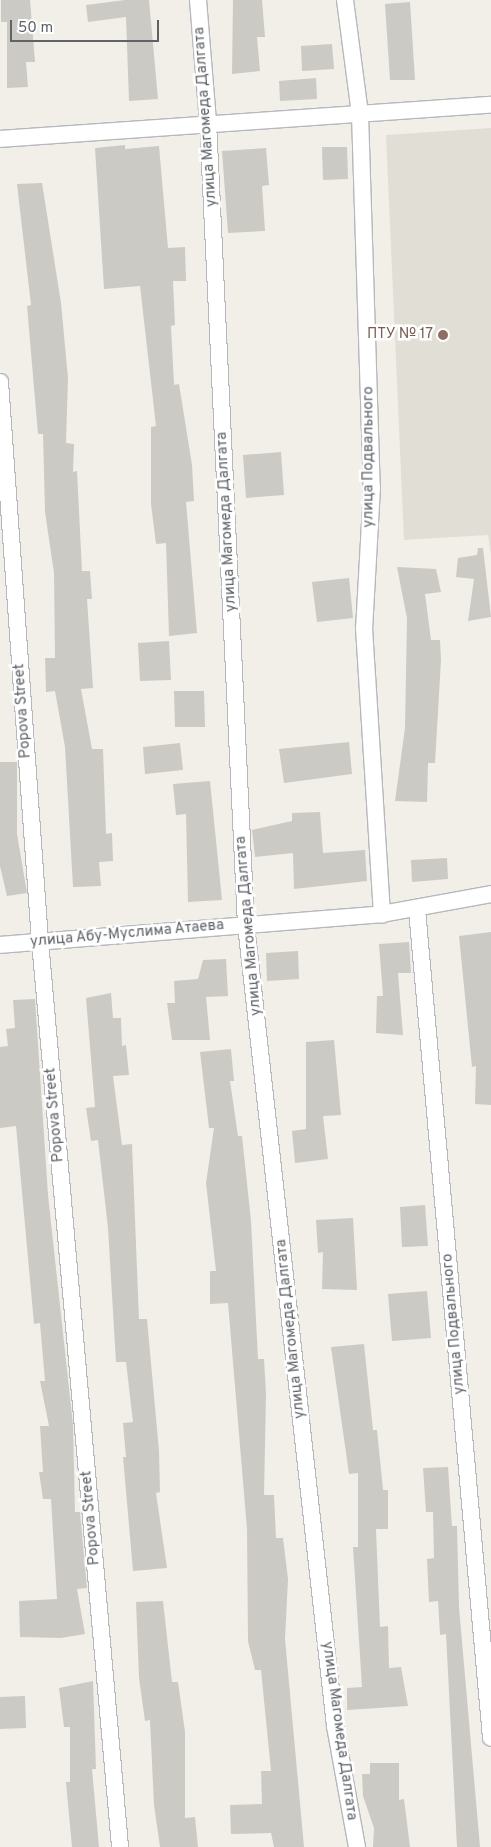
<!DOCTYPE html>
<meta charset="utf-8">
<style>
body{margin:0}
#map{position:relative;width:491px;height:1847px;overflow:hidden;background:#f1efe8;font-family:Overpass,sans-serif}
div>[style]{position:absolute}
.education>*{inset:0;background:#e1ded6}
.building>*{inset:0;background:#cccac5}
.roads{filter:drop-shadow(1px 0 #b5b8bc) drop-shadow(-1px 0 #b5b8bc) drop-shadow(0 1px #b5b8bc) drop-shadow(0 -1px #b5b8bc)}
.street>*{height:16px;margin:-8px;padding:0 8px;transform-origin:8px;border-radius:8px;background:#fff}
.dots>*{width:14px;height:14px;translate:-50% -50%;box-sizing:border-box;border:2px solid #fff;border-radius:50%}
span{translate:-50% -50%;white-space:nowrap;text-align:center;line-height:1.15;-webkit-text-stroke:5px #fff;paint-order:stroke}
.street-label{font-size:15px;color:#5f6368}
.education-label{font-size:15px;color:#785e54}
.right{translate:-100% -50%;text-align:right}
.scale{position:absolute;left:10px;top:20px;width:149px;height:22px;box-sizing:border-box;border:2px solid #5f6368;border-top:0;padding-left:6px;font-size:15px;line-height:18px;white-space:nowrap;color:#5f6368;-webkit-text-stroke:4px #fff;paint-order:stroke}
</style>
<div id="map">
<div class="education">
<i style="clip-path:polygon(491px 128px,491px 555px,488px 535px,404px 540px,386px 135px)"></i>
</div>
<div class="building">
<i style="clip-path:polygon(1px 0,30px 0,35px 62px,26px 62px,28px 87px,7px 88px,7px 22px,1px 22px)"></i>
<i style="clip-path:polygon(125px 0,149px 0,158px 99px,129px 101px,126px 17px,88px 22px,86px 5px)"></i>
<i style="clip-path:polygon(233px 0,262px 0,265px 37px,257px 37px,260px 71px,232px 74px)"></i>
<i style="clip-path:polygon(410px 2px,415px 80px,390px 80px,385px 4px)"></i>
<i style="clip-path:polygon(332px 44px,334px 69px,302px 71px,301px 46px)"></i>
<i style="clip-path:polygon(316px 78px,317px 99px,280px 101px,279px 81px)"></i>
<i style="clip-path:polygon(125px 145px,125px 149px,159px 146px,168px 248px,185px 247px,186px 281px,173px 281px,175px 325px,171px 326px,174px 385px,179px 384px,192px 465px,194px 501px,186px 502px,197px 633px,169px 636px,166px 543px,156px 544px,151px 504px,151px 427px,156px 426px,140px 286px,104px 289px,95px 148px)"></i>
<i style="clip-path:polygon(322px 147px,347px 147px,348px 179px,323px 180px)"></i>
<i style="clip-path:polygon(266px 148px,269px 185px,262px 186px,265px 231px,228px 233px,222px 151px)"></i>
<i style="clip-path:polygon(42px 183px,61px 303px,68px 378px,66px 443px,74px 444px,73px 472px,77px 471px,82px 571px,90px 571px,92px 599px,87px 599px,93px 688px,81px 689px,92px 749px,103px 749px,106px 834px,112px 833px,113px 861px,99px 862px,101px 886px,73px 887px,65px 747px,55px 691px,46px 692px,45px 658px,55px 658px,54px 573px,45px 512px,43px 434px,38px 434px,27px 306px,31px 305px,17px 184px)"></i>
<i style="clip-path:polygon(281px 452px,284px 495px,246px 498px,243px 455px)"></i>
<i style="clip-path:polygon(478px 548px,483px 548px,491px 617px,468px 621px,474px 579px,456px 577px,458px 558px,477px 555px)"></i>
<i style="clip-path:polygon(397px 567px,436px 569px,441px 592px,425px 594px,431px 640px,440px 640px,441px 660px,435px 763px,428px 763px,427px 802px,395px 801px,405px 728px,407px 618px)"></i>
<i style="clip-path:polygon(349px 578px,353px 618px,317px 622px,312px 582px)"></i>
<i style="clip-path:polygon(169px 641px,171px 680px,140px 681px,138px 643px)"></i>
<i style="clip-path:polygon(174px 691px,204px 691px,205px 727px,175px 727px)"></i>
<i style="clip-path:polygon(349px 742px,352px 774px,284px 783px,279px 749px)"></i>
<i style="clip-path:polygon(180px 743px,183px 770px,145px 774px,143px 747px)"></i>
<i style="clip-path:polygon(0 762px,17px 762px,17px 834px,27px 893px,7px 896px,0 866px)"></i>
<i style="clip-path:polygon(210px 781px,222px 900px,188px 902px,186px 814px,176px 815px,173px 784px)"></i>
<i style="clip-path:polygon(320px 812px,323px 853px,365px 850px,367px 881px,294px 889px,293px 853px,255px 857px,252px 830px,292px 821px,292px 813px)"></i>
<i style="clip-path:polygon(447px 858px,448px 879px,412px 882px,411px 860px)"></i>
<i style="clip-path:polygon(491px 932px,491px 1105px,475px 1104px,476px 1066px,472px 1067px,459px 936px)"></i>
<i style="clip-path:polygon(409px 942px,411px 973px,398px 973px,403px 1035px,376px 1033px,377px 996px,383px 996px,379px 944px)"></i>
<i style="clip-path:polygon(298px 951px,299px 979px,267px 981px,266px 953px)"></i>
<i style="clip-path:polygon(226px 959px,228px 996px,206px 997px,210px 1040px,172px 1040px,167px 1003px,175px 1003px,174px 981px,198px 979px,203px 960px)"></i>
<i style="clip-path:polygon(111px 993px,113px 1018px,121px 1018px,122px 1046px,126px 1045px,129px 1075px,113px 1076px,122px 1145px,132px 1144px,139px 1319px,147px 1319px,159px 1451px,160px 1492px,156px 1493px,167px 1568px,133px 1571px,123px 1457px,126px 1457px,123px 1423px,133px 1422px,126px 1362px,116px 1362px,108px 1228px,98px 1140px,91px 1141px,86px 1108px,95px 1107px,86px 998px)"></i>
<i style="clip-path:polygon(35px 999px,48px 1195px,73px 1425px,75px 1512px,80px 1512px,87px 1588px,77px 1589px,85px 1634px,61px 1638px,20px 1637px,19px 1601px,57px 1599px,51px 1499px,43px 1499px,39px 1472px,43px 1472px,40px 1426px,49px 1426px,40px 1381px,45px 1381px,40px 1323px,34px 1324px,16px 1126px,0 1128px,0 1047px,8px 1046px,6px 1029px,15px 1028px,13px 1000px)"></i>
<i style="clip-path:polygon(334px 1040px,341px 1115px,323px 1116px,328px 1159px,295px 1163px,292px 1131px,306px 1129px,306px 1042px)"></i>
<i style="clip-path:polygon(231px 1049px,234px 1081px,230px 1081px,238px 1136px,242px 1136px,251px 1221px,258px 1359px,264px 1359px,266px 1394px,264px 1495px,274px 1495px,276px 1538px,283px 1538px,288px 1579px,285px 1639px,304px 1847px,274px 1847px,271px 1833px,231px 1834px,230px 1805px,262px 1804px,261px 1771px,271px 1771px,261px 1670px,255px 1670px,248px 1641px,247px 1529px,228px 1303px,210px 1304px,210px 1271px,216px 1271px,206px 1183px,214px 1128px,209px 1128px,200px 1052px)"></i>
<i style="clip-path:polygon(425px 1205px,428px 1246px,402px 1247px,400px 1207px)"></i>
<i style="clip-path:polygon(353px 1218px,357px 1290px,322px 1289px,323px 1252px,318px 1253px,316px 1220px)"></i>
<i style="clip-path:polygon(427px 1291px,431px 1338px,392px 1341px,388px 1294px)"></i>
<i style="clip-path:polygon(364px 1344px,373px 1430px,377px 1430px,383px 1490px,388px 1490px,388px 1529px,376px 1529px,380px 1627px,388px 1626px,389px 1668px,401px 1667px,408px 1706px,347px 1710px,347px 1688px,362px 1687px,353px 1547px,358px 1547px,358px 1473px,349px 1474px,331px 1347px)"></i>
<i style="clip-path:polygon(448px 1467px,452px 1526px,457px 1526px,459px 1607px,480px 1847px,457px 1847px,446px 1634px,440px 1635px,438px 1601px,429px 1602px,427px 1559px,434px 1558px,433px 1512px,426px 1512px,423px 1468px)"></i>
<i style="clip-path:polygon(163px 1601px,172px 1682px,178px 1682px,185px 1732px,185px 1818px,195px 1817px,198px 1847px,160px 1847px,154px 1805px,150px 1720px,145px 1721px,139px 1678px,136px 1602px)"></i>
<i style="clip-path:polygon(93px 1681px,96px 1769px,92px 1769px,99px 1847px,72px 1847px,66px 1782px,70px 1782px,70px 1727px,64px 1727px,59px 1688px)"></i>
<i style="clip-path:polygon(25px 1696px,26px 1728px,0 1729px,0 1697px)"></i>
<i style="clip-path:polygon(370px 1763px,399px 1763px,399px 1800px,404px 1799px,410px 1847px,373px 1847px,374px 1828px,363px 1796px,362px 1774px,370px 1774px)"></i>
</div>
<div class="roads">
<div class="street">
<i style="left:198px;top:0;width:122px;rotate:85.3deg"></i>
<i style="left:208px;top:122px;width:804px;rotate:87.29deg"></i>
<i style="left:246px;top:925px;width:806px;rotate:83.66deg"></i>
<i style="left:335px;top:1726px;width:123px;rotate:79.7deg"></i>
<i style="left:345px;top:0;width:115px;rotate:82.5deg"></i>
<i style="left:360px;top:114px;width:373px;rotate:88.2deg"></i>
<i style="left:372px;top:487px;width:141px;rotate:93.2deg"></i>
<i style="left:364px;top:628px;width:287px;rotate:86.4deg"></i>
<i style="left:0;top:139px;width:492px;rotate:-4deg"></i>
<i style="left:0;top:382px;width:560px;rotate:85.91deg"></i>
<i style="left:40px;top:941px;width:910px;rotate:84.95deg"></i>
<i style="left:417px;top:910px;width:831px;rotate:84.89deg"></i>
<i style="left:0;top:945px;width:383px;rotate:-4.6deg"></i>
<i style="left:382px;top:914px;width:111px;rotate:-10.4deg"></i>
</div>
</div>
<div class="dots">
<i style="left:443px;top:335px;background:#8d6e63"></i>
</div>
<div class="street-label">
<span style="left:206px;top:117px;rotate:-94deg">улица Магомеда Далгата</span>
<span style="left:369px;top:457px;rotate:-90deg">улица Подвального</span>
<span style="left:227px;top:522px;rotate:-93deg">улица Магомеда Далгата</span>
<span style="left:23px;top:711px;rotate:-94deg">Popova Street</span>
<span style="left:249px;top:926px;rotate:-95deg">улица Магомеда Далгата</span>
<span style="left:127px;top:934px;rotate:-5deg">улица Абу-Муслима Атаева</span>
<span style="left:55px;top:1115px;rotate:-95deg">Popova Street</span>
<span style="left:454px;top:1324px;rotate:-95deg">улица Подвального</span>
<span style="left:291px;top:1329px;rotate:-96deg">улица Магомеда Далгата</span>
<span style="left:91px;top:1518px;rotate:-95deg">Popova Street</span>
<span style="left:339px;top:1731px;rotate:82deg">улица Магомеда Далгата</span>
</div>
<div class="education-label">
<span class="right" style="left:433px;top:335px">ПТУ № 17</span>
</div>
<div class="scale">50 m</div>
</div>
